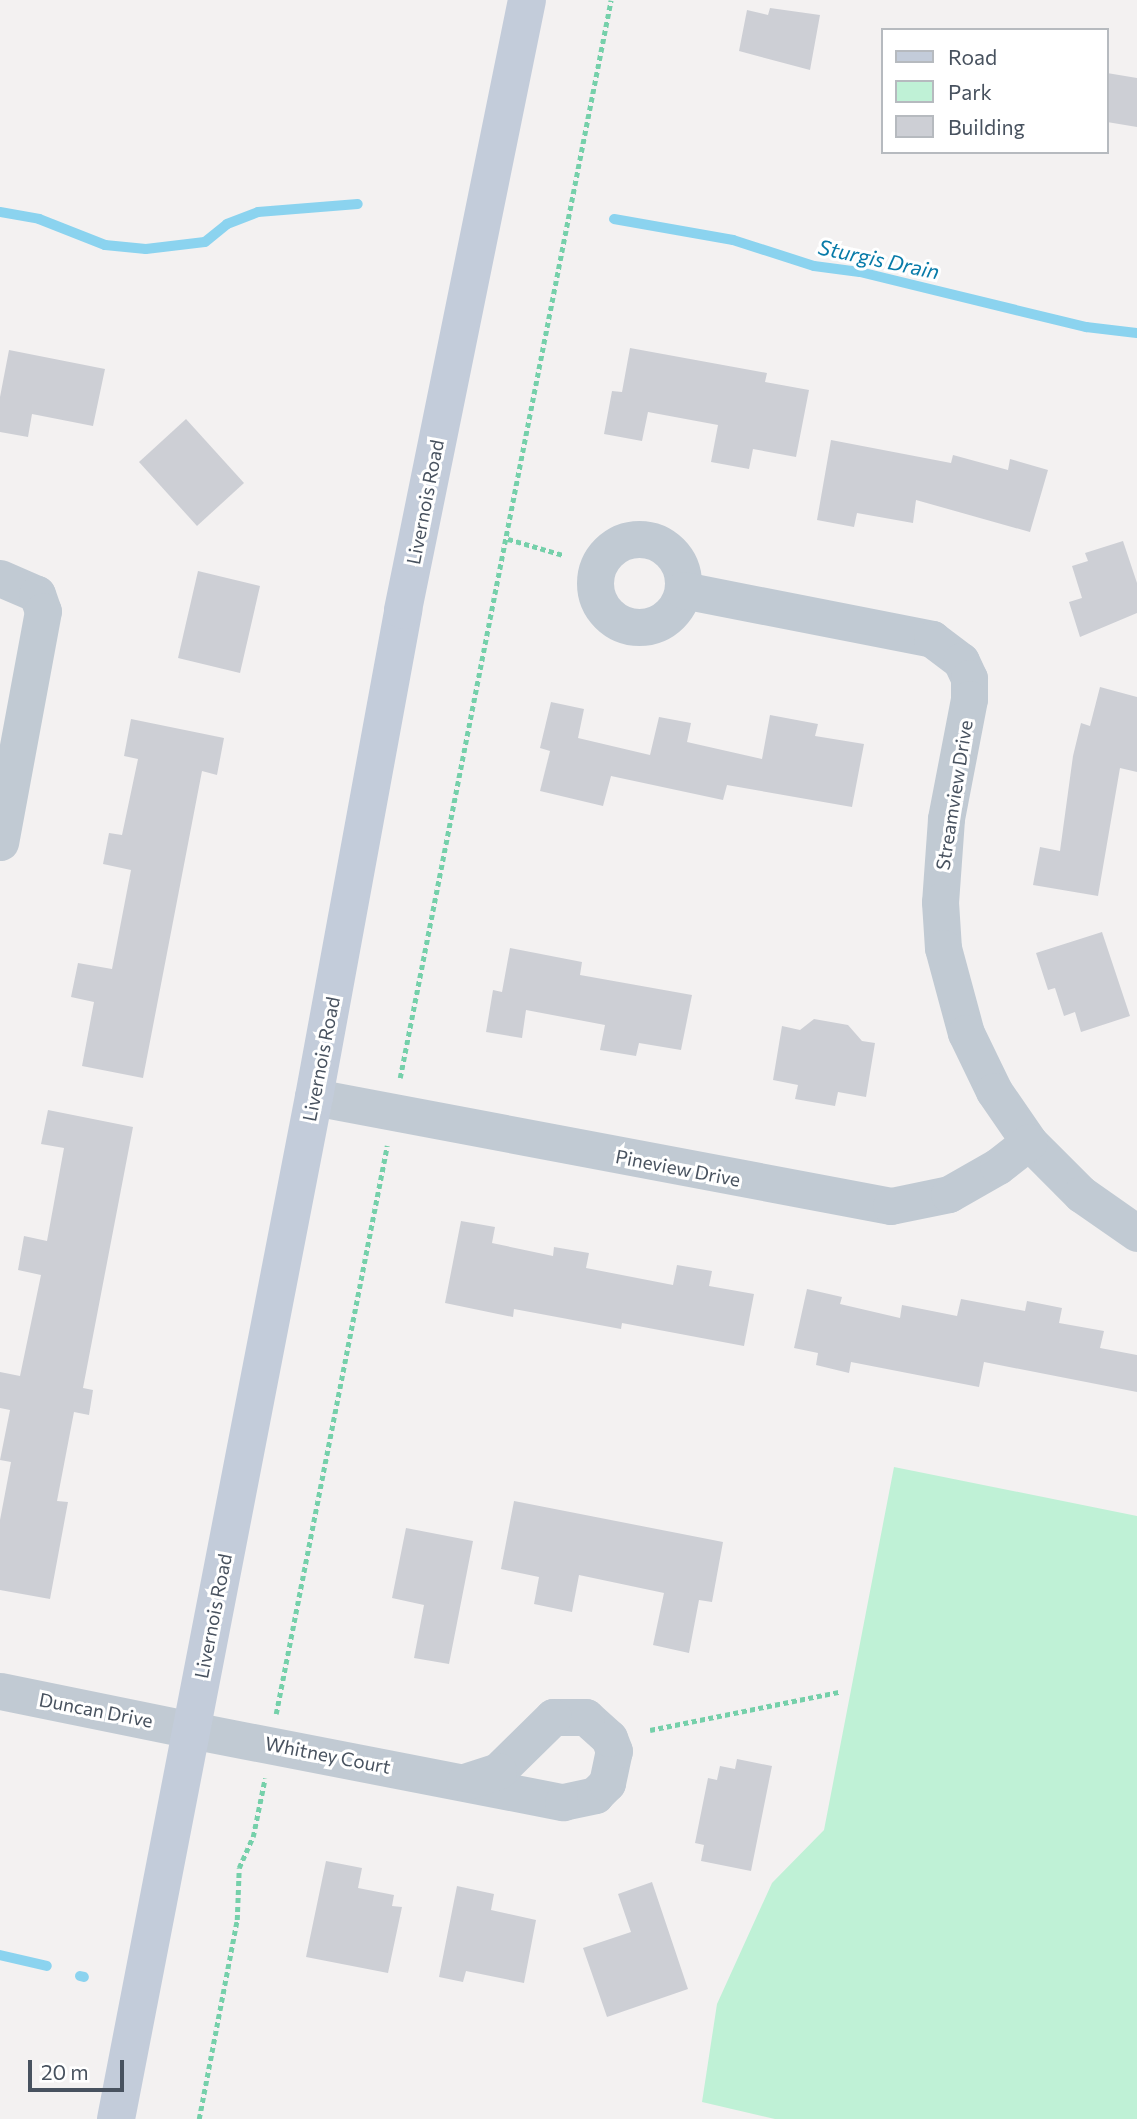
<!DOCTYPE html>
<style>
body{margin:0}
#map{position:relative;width:1137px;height:2119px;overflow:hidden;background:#f3f1f1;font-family:Commissioner,sans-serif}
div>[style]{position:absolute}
.green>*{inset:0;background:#bff1d6}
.stream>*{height:10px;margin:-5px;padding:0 5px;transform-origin:5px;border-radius:5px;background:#8bd3ef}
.building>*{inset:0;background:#cdcfd5}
.path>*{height:4.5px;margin-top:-2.25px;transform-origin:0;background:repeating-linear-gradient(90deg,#75d0aa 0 5px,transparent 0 8.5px)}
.street>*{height:37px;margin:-18.5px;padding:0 18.5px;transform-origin:18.5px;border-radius:18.5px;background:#c1cad3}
.street>.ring{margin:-18.5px;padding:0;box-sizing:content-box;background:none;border:37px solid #c1cad3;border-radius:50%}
.secondary>*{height:38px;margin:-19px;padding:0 19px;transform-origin:19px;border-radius:19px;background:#c3ccda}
span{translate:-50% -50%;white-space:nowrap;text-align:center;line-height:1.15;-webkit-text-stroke:6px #fff;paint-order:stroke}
.street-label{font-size:19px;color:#48525f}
.water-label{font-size:21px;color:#087ba9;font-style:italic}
.legend{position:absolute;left:881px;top:28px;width:228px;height:126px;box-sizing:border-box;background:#fff;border:2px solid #b6babf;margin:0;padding:9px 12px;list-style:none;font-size:21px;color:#48525f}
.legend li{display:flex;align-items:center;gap:14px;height:35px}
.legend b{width:35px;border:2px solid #b6babf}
.scale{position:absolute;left:28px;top:2060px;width:96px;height:32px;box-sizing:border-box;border:4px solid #48525f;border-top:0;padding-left:9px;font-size:21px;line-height:24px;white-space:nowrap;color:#48525f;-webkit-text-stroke:5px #fff;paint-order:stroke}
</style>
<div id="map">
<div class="green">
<i style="clip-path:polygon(894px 1467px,1137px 1516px,1137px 2119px,775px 2119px,702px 2102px,717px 2004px,772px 1883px,824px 1830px)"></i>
</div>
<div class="stream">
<i style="left:0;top:212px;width:40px;rotate:10deg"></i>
<i style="left:39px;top:219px;width:71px;rotate:21.5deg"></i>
<i style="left:105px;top:245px;width:41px;rotate:5.6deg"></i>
<i style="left:146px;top:249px;width:59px;rotate:-6.8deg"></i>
<i style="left:205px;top:242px;width:28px;rotate:-39deg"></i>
<i style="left:227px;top:224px;width:33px;rotate:-21deg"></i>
<i style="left:258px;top:212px;width:100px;rotate:-4.6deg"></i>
<i style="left:614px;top:219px;width:121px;rotate:10deg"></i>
<i style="left:733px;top:240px;width:85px;rotate:17.8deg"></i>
<i style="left:814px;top:266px;width:46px;rotate:7.4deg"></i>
<i style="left:860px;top:272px;width:233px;rotate:13.7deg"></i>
<i style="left:1086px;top:327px;width:51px;rotate:6.7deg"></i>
<i style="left:0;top:1955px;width:48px;rotate:13.2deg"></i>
<i style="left:80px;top:1976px;width:4px;rotate:14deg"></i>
</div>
<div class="building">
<i style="clip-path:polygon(770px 8px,820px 15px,810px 70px,739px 51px,747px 10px,768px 15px)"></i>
<i style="clip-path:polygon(1107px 73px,1137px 78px,1137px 127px,1107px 122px)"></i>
<i style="clip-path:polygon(630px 348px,767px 373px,765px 382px,809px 390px,796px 457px,753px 449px,749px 469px,711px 462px,718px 425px,648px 412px,642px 441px,604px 434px,612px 391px,622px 392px)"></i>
<i style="clip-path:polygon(9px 350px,105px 369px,93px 426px,32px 414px,28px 437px,0 432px,0 397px)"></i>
<i style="clip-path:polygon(186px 419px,244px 483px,197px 526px,139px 462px)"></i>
<i style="clip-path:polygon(831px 440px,951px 463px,953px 455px,1008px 470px,1010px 459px,1048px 470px,1030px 532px,916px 500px,913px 523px,857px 513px,854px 527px,817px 520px)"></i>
<i style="clip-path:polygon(1123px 541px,1137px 583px,1137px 613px,1080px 637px,1069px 602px,1082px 598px,1072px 566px,1088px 561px,1085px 553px)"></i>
<i style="clip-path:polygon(198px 571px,260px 586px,240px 673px,178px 658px)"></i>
<i style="clip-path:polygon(1100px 687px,1137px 697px,1137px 772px,1120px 768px,1098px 896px,1033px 885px,1040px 847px,1060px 851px,1073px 756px,1081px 723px,1090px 726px)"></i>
<i style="clip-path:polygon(551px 702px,584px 709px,578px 738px,650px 755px,659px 717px,691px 723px,687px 742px,762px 759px,770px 715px,818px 724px,815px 736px,864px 744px,852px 807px,727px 785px,723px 800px,611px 776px,603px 806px,540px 791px,550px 751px,540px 748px)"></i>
<i style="clip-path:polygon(131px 719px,224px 738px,217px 775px,202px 771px,143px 1078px,82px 1066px,94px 1002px,71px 997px,78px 963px,112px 969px,131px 870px,103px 864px,109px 833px,122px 835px,138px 759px,124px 756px)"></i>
<i style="clip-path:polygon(1102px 932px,1130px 1016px,1081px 1032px,1075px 1012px,1064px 1016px,1055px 988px,1048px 990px,1036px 953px)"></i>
<i style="clip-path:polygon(510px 948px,582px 962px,580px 975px,692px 995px,681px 1050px,639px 1043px,636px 1056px,600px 1050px,605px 1025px,526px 1010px,522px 1038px,486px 1032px,493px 990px,502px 992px)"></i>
<i style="clip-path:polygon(814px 1019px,848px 1025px,862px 1041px,875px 1043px,866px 1097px,838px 1092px,835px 1106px,795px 1099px,798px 1085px,773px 1080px,782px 1026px,800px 1030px)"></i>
<i style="clip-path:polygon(48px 1110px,133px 1127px,83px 1388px,93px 1390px,89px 1415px,74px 1412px,57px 1501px,68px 1502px,50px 1599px,0 1590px,0 1520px,11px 1462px,0 1460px,10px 1410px,0 1408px,0 1372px,20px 1376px,41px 1275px,18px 1270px,24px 1236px,47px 1241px,64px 1148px,41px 1144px)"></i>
<i style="clip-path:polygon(461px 1221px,495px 1227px,492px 1243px,553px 1256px,554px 1247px,589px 1253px,586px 1268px,673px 1285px,677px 1265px,712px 1271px,709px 1286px,754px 1294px,744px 1346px,622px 1323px,621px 1329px,514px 1309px,513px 1317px,445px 1303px)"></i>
<i style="clip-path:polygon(807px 1289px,842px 1297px,840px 1304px,900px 1318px,902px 1305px,957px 1316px,961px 1299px,1025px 1311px,1027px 1301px,1062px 1308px,1059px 1323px,1104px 1331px,1100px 1348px,1137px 1355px,1137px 1392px,984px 1362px,979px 1387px,851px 1362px,849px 1373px,816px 1365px,818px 1353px,794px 1348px)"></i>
<i style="clip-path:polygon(514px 1501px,723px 1542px,712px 1602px,699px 1600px,689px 1653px,653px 1645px,664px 1593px,579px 1575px,572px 1612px,534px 1604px,539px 1577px,501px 1569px)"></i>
<i style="clip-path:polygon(406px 1528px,473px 1541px,449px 1664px,414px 1658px,424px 1605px,392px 1598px)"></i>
<i style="clip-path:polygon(737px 1759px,772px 1766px,751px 1871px,701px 1861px,704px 1845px,695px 1843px,708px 1778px,717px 1780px,720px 1766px,735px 1769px)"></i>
<i style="clip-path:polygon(326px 1861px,362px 1868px,358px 1888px,394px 1895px,392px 1906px,402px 1907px,388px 1973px,306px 1957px)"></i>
<i style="clip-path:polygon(652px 1882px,688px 1989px,607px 2017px,583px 1948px,631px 1932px,618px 1894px)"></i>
<i style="clip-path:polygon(457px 1886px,494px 1894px,491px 1910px,536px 1920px,524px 1983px,466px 1971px,463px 1982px,439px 1977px)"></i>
</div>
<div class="path">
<i style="left:508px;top:539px;width:57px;rotate:16.2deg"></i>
<i style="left:400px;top:1078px;width:1098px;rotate:-78.93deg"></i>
<i style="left:276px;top:1714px;width:579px;rotate:-78.94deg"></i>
<i style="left:650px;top:1730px;width:193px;rotate:-11.4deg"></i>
<i style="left:199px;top:2119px;width:203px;rotate:-79.2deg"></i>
<i style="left:237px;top:1920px;width:52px;rotate:-87.8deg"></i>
<i style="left:239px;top:1868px;width:34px;rotate:-66deg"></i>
<i style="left:253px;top:1837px;width:60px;rotate:-78.5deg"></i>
</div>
<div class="street">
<i class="ring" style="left:595px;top:539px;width:51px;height:51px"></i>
<i style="left:0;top:578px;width:40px;rotate:23.4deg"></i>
<i style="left:37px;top:594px;width:18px;rotate:71deg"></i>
<i style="left:43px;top:611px;width:235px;rotate:100.5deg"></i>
<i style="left:683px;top:590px;width:254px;rotate:11.1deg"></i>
<i style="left:932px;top:639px;width:36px;rotate:37deg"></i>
<i style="left:961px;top:661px;width:19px;rotate:65deg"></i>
<i style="left:969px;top:678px;width:21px;rotate:90deg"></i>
<i style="left:969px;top:699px;width:122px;rotate:100.9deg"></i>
<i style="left:946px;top:819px;width:83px;rotate:94.1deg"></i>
<i style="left:940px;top:902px;width:46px;rotate:86.3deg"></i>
<i style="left:943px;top:948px;width:88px;rotate:74.9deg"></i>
<i style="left:966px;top:1033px;width:64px;rotate:64.2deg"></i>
<i style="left:994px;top:1091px;width:62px;rotate:55.5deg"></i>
<i style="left:1029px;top:1142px;width:74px;rotate:45deg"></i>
<i style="left:1081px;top:1194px;width:68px;rotate:34.9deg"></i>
<i style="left:314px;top:1097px;width:587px;rotate:10.7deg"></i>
<i style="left:891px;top:1206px;width:59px;rotate:-11.7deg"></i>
<i style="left:949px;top:1194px;width:56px;rotate:-29.7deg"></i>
<i style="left:998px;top:1166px;width:39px;rotate:-38deg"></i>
<i style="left:0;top:1691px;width:195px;rotate:11.5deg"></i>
<i style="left:191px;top:1730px;width:379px;rotate:11deg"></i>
<i style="left:563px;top:1802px;width:33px;rotate:-12deg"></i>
<i style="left:595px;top:1795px;width:17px;rotate:-45deg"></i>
<i style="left:607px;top:1783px;width:33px;rotate:-78deg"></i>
<i style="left:614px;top:1751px;width:14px;rotate:-111deg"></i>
<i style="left:609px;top:1738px;width:31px;rotate:-138deg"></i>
<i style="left:586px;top:1717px;width:33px;rotate:180deg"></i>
<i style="left:553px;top:1717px;width:77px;rotate:135.5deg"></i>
<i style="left:498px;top:1771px;width:35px;rotate:162deg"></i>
</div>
<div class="secondary">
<i style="left:116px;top:2119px;width:1041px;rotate:-79.04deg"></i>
<i style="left:314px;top:1097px;width:495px;rotate:-79.6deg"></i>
<i style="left:403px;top:610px;width:622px;rotate:-78.51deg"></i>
</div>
<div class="street-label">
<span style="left:425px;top:502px;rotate:-79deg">Livernois Road</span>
<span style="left:954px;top:795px;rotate:-81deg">Streamview Drive</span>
<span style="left:321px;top:1059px;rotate:-79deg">Livernois Road</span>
<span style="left:678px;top:1168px;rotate:11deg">Pineview Drive</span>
<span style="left:213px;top:1616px;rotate:-79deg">Livernois Road</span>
<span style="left:96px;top:1710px;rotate:11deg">Duncan Drive</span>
<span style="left:328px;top:1755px;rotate:11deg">Whitney Court</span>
</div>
<div class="water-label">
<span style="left:879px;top:259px;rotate:12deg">Sturgis Drain</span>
</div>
<ul class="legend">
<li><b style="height:9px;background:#c3ccda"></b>Road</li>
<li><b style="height:19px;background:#bff1d6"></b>Park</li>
<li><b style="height:19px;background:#cdcfd5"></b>Building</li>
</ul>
<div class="scale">20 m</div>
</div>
